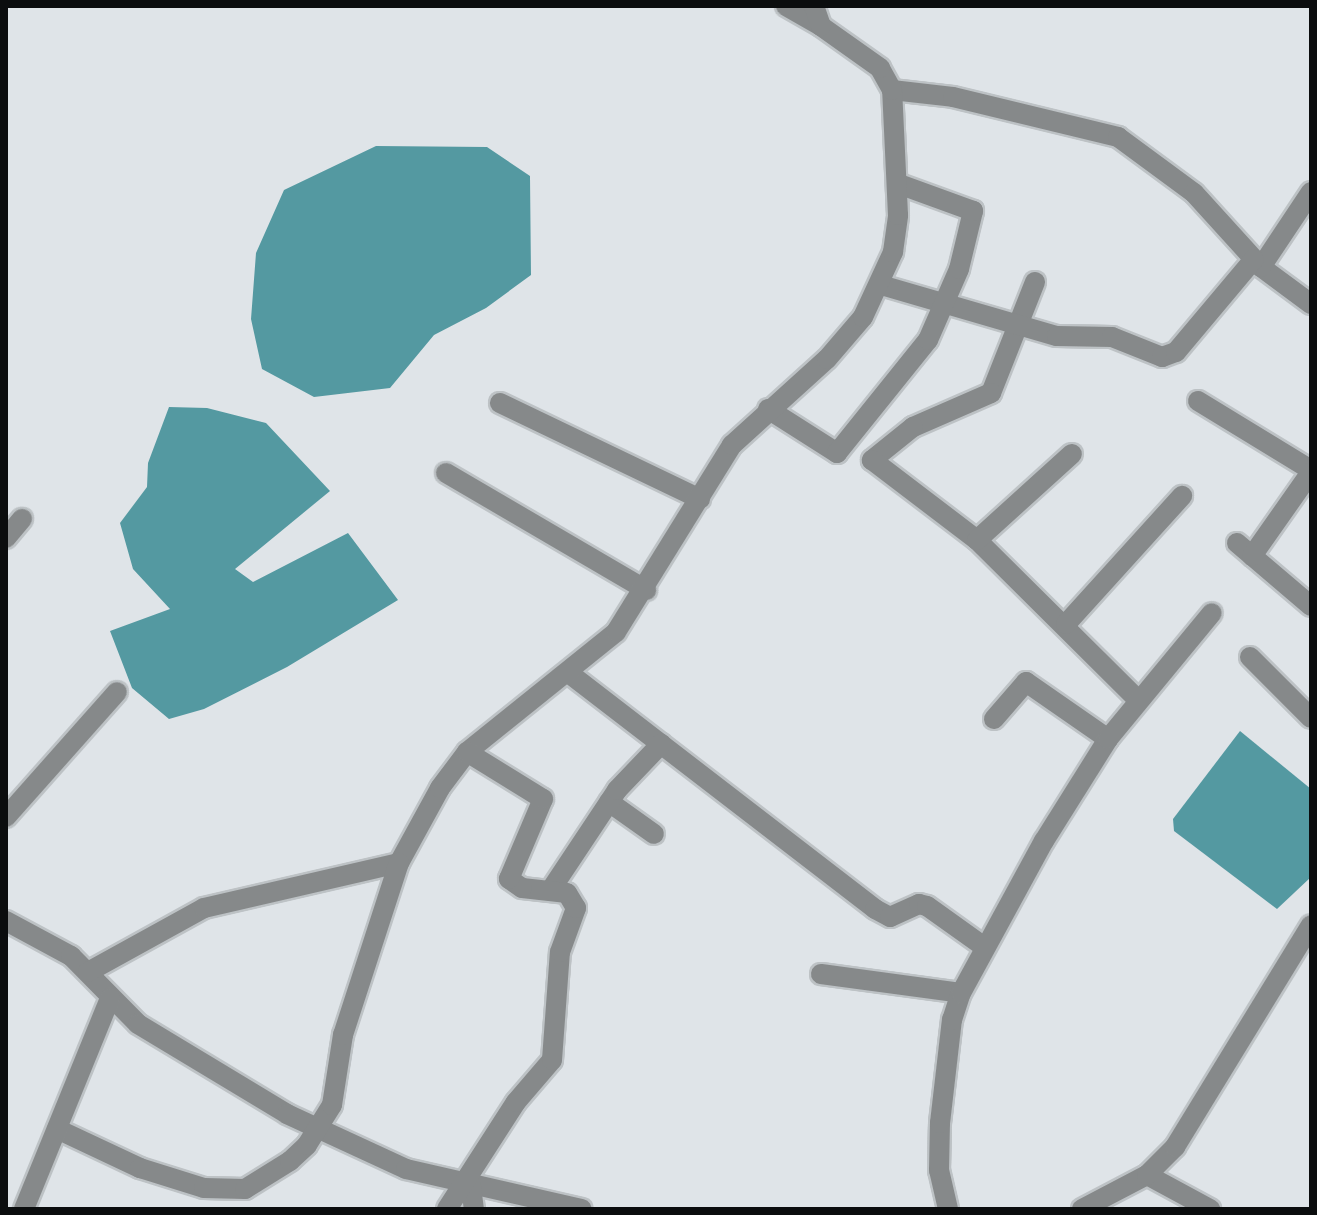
<!DOCTYPE html>
<style>
body{margin:0}
#map{position:relative;width:1317px;height:1215px;overflow:hidden;background:#dfe4e8;font-family:"Work Sans",sans-serif}
div>[style]{position:absolute}
.water>*{inset:0;background:#5499a1}
.roads{filter:drop-shadow(2px 0 #bdc2c5) drop-shadow(-2px 0 #bdc2c5) drop-shadow(0 2px #bdc2c5) drop-shadow(0 -2px #bdc2c5)}
.street>*{height:20px;margin:-10px;padding:0 10px;transform-origin:10px;border-radius:10px;background:#86898a}
span{translate:-50% -50%;white-space:nowrap;text-align:center;line-height:1.15;-webkit-text-stroke:7px #fff;paint-order:stroke}
.frame{position:absolute;inset:0;border:8px solid #0b0d0e;pointer-events:none}
</style>
<div id="map">
<div class="water">
<i style="clip-path:polygon(376px 146px,487px 147px,530px 176px,531px 275px,486px 308px,434px 335px,390px 388px,314px 397px,262px 369px,251px 319px,256px 253px,284px 190px)"></i>
<i style="clip-path:polygon(169px 407px,207px 408px,266px 423px,330px 491px,235px 569px,253px 582px,348px 533px,398px 600px,287px 667px,204px 709px,169px 719px,132px 688px,110px 631px,170px 609px,133px 569px,120px 523px,147px 487px,148px 463px)"></i>
<i style="clip-path:polygon(1240px 731px,1311px 789px,1311px 877px,1277px 909px,1174px 831px,1173px 819px)"></i>
</div>
<div class="roads">
<div class="street">
<i style="left:786px;top:6px;width:40px;rotate:29.7deg"></i>
<i style="left:892px;top:90px;width:61px;rotate:6.5deg"></i>
<i style="left:953px;top:97px;width:170px;rotate:13.6deg"></i>
<i style="left:1118px;top:137px;width:94px;rotate:36.4deg"></i>
<i style="left:1194px;top:193px;width:100px;rotate:47.8deg"></i>
<i style="left:1261px;top:267px;width:62px;rotate:36.5deg"></i>
<i style="left:1261px;top:267px;width:90px;rotate:-56.3deg"></i>
<i style="left:1035px;top:282px;width:119px;rotate:111.6deg"></i>
<i style="left:991px;top:393px;width:85px;rotate:156.4deg"></i>
<i style="left:913px;top:427px;width:53px;rotate:141.2deg"></i>
<i style="left:872px;top:460px;width:132px;rotate:37.3deg"></i>
<i style="left:977px;top:540px;width:228px;rotate:44.8deg"></i>
<i style="left:881px;top:285px;width:183px;rotate:16.2deg"></i>
<i style="left:1057px;top:336px;width:55px;rotate:1deg"></i>
<i style="left:1112px;top:337px;width:54px;rotate:21.8deg"></i>
<i style="left:1162px;top:357px;width:15px;rotate:-20deg"></i>
<i style="left:1176px;top:352px;width:121px;rotate:-50deg"></i>
<i style="left:1198px;top:401px;width:132px;rotate:31.4deg"></i>
<i style="left:500px;top:403px;width:222px;rotate:25.6deg"></i>
<i style="left:768px;top:409px;width:82px;rotate:32.5deg"></i>
<i style="left:837px;top:453px;width:145px;rotate:-51.2deg"></i>
<i style="left:928px;top:340px;width:77px;rotate:-66.4deg"></i>
<i style="left:959px;top:269px;width:60px;rotate:-76.4deg"></i>
<i style="left:973px;top:211px;width:79px;rotate:-160deg"></i>
<i style="left:446px;top:473px;width:232px;rotate:30.3deg"></i>
<i style="left:6px;top:538px;width:25px;rotate:-50deg"></i>
<i style="left:977px;top:540px;width:128px;rotate:-42.2deg"></i>
<i style="left:1237px;top:543px;width:97px;rotate:40.4deg"></i>
<i style="left:1252px;top:556px;width:103px;rotate:-54.9deg"></i>
<i style="left:1066px;top:624px;width:173px;rotate:-47.8deg"></i>
<i style="left:1250px;top:657px;width:86px;rotate:45deg"></i>
<i style="left:570px;top:674px;width:385px;rotate:37.6deg"></i>
<i style="left:875px;top:909px;width:17px;rotate:28deg"></i>
<i style="left:890px;top:917px;width:32px;rotate:-24deg"></i>
<i style="left:919px;top:904px;width:8px;rotate:14deg"></i>
<i style="left:927px;top:906px;width:69px;rotate:35.5deg"></i>
<i style="left:994px;top:719px;width:49px;rotate:-49.1deg"></i>
<i style="left:1026px;top:682px;width:100px;rotate:34.8deg"></i>
<i style="left:609px;top:802px;width:55px;rotate:35.4deg"></i>
<i style="left:6px;top:817px;width:167px;rotate:-48.4deg"></i>
<i style="left:552px;top:888px;width:118px;rotate:-56.4deg"></i>
<i style="left:617px;top:790px;width:64px;rotate:-46.3deg"></i>
<i style="left:6px;top:921px;width:74px;rotate:28.3deg"></i>
<i style="left:71px;top:956px;width:95px;rotate:45.4deg"></i>
<i style="left:138px;top:1024px;width:174px;rotate:31.1deg"></i>
<i style="left:287px;top:1114px;width:131px;rotate:24.8deg"></i>
<i style="left:406px;top:1169px;width:180px;rotate:12.8deg"></i>
<i style="left:88px;top:972px;width:132px;rotate:-28.9deg"></i>
<i style="left:204px;top:908px;width:200px;rotate:-13deg"></i>
<i style="left:399px;top:863px;width:85px;rotate:-61.3deg"></i>
<i style="left:440px;top:788px;width:45px;rotate:-53.1deg"></i>
<i style="left:467px;top:752px;width:191px;rotate:-38.8deg"></i>
<i style="left:616px;top:632px;width:220px;rotate:-58.2deg"></i>
<i style="left:732px;top:445px;width:128px;rotate:-42.2deg"></i>
<i style="left:827px;top:359px;width:55px;rotate:-49.4deg"></i>
<i style="left:863px;top:317px;width:72px;rotate:-65.2deg"></i>
<i style="left:893px;top:252px;width:37px;rotate:-82deg"></i>
<i style="left:898px;top:215px;width:125px;rotate:-92.7deg"></i>
<i style="left:892px;top:90px;width:25px;rotate:-119deg"></i>
<i style="left:880px;top:68px;width:72px;rotate:-144.6deg"></i>
<i style="left:821px;top:26px;width:21px;rotate:-109deg"></i>
<i style="left:821px;top:974px;width:141px;rotate:7.7deg"></i>
<i style="left:57px;top:1129px;width:92px;rotate:25.2deg"></i>
<i style="left:140px;top:1168px;width:67px;rotate:17.4deg"></i>
<i style="left:204px;top:1188px;width:41px;rotate:1.4deg"></i>
<i style="left:245px;top:1189px;width:53px;rotate:-31.9deg"></i>
<i style="left:290px;top:1161px;width:23px;rotate:-43deg"></i>
<i style="left:307px;top:1145px;width:47px;rotate:-58deg"></i>
<i style="left:332px;top:1105px;width:71px;rotate:-81.1deg"></i>
<i style="left:343px;top:1035px;width:181px;rotate:-72deg"></i>
<i style="left:1147px;top:1175px;width:72px;rotate:28.4deg"></i>
<i style="left:471px;top:1186px;width:23px;rotate:83deg"></i>
<i style="left:24px;top:1209px;width:228px;rotate:-67.8deg"></i>
<i style="left:447px;top:1209px;width:127px;rotate:-57.2deg"></i>
<i style="left:516px;top:1102px;width:55px;rotate:-49.4deg"></i>
<i style="left:552px;top:1060px;width:108px;rotate:-85.8deg"></i>
<i style="left:560px;top:952px;width:47px;rotate:-70deg"></i>
<i style="left:576px;top:908px;width:17px;rotate:-121deg"></i>
<i style="left:567px;top:893px;width:45px;rotate:-173.7deg"></i>
<i style="left:522px;top:888px;width:16px;rotate:-145deg"></i>
<i style="left:509px;top:879px;width:87px;rotate:-67deg"></i>
<i style="left:543px;top:799px;width:89px;rotate:-148.3deg"></i>
<i style="left:948px;top:1209px;width:40px;rotate:-103deg"></i>
<i style="left:939px;top:1170px;width:47px;rotate:-88.8deg"></i>
<i style="left:940px;top:1123px;width:104px;rotate:-83.4deg"></i>
<i style="left:952px;top:1020px;width:28px;rotate:-72deg"></i>
<i style="left:961px;top:993px;width:173px;rotate:-61.4deg"></i>
<i style="left:1044px;top:841px;width:120px;rotate:-57.9deg"></i>
<i style="left:1108px;top:739px;width:163px;rotate:-50.5deg"></i>
<i style="left:1082px;top:1209px;width:73px;rotate:-27.6deg"></i>
<i style="left:1147px;top:1175px;width:40px;rotate:-45deg"></i>
<i style="left:1175px;top:1147px;width:260px;rotate:-58.5deg"></i>
</div>
</div>
<div class="frame"></div>
</div>
